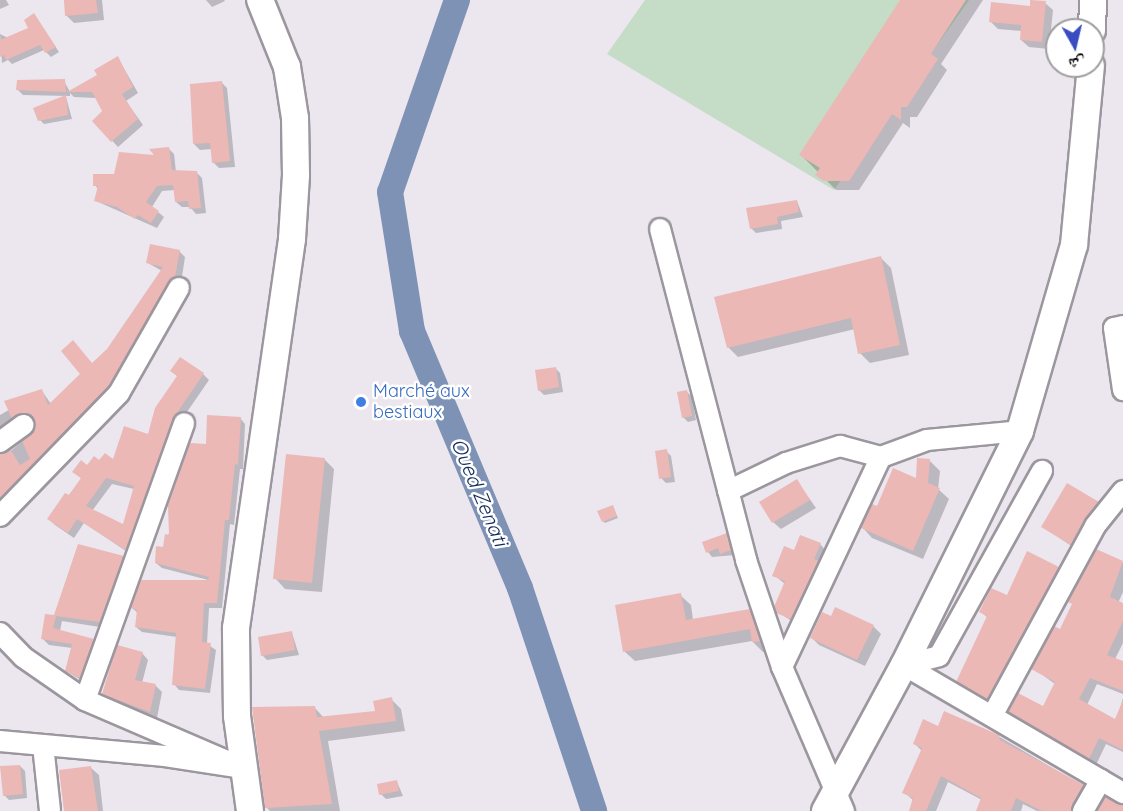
<!DOCTYPE html>
<meta charset="utf-8">
<style>
body{margin:0}
#map{position:relative;width:1123px;height:811px;overflow:hidden;background:#ece6ef;font-family:Quicksand,"Noto Naskh Arabic",sans-serif}
div>[style]{position:absolute}
.green>*{inset:0;background:#c5dcc7}
.shadow>*{inset:0;background:#0003}
.river>*{height:26px;margin:-13px;padding:0 13px;transform-origin:13px;border-radius:13px;background:#7d92b5}
.building>*{inset:0;background:#ebb8b6}
.roads{filter:drop-shadow(2px 0 #9c969e) drop-shadow(-2px 0 #9c969e) drop-shadow(0 2px #9c969e) drop-shadow(0 -2px #9c969e)}
.minor>*{height:20px;margin:-10px;padding:0 10px;transform-origin:10px;border-radius:10px;background:#fff}
.major>*{height:26px;margin:-13px;padding:0 13px;transform-origin:13px;border-radius:13px;background:#fff}
.dots>*{width:16px;height:16px;translate:-50% -50%;box-sizing:border-box;border:3px solid #fff;border-radius:50%}
span{translate:-50% -50%;white-space:nowrap;text-align:center;line-height:1.15;-webkit-text-stroke:5px #fff;paint-order:stroke}
.shop-label{font-size:18px;color:#366cbe}
.left{translate:0 -50%;text-align:left}
.water-label{font-size:20px;color:#132b5a;font-style:italic}
.north{position:absolute;left:1045px;top:18px;width:60px;height:60px;box-sizing:border-box;background:#fff;border:2px solid #9f9e9f;border-radius:50%;rotate:172deg;font-size:16px;font-weight:700;line-height:24px;text-align:center;color:#0f0d10}
.north::after{content:'';display:block;margin:auto;width:21px;height:27px;background:#3a4dc0;clip-path:polygon(50% 0,100% 100%,50% 72%,0 100%)}
</style>
<div id="map">
<div class="green">
<i style="clip-path:polygon(645px 0,969px 0,834px 190px,607px 54px)"></i>
</div>
<div class="shadow">
<i style="clip-path:polygon(0 0,6px 0,9px 5px,0 9px)"></i>
<i style="clip-path:polygon(64px 0,102px 0,104px 20px,74px 23px,67px 16px)"></i>
<i style="clip-path:polygon(206px 0,224px 0,225px 1px,212px 7px)"></i>
<i style="clip-path:polygon(901px 0,983px 0,941px 64px,947px 70px,917px 117px,910px 117px,910px 128px,903px 123px,859px 190px,836px 190px,801px 155px)"></i>
<i style="clip-path:polygon(1045px 3px,1053px 10px,1049px 49px,1029px 47px,1021px 40px,1022px 31px,998px 29px,991px 22px)"></i>
<i style="clip-path:polygon(34px 15px,59px 52px,51px 57px,44px 50px,12px 64px,8px 60px,2px 63px,0 34px,8px 38px,31px 28px)"></i>
<i style="clip-path:polygon(118px 58px,138px 93px,126px 101px,143px 125px,118px 147px,94px 121px,104px 111px,96px 98px,74px 97px,70px 93px,70px 96px,23px 95px,18px 90px,64px 81px,70px 92px,99px 75px)"></i>
<i style="clip-path:polygon(221px 82px,227px 88px,235px 167px,219px 168px,213px 162px,212px 149px,200px 150px,194px 144px)"></i>
<i style="clip-path:polygon(66px 97px,72px 119px,44px 124px,40px 120px)"></i>
<i style="clip-path:polygon(169px 149px,174px 154px,176px 172px,196px 172px,202px 178px,206px 213px,196px 214px,190px 207px,182px 207px,176px 202px,175px 190px,162px 191px,152px 207px,164px 217px,157px 228px,96px 201px,98px 189px,95px 185px)"></i>
<i style="clip-path:polygon(797px 201px,803px 217px,781px 221px,782px 229px,756px 233px,751px 228px)"></i>
<i style="clip-path:polygon(179px 251px,185px 257px,181px 283px,115px 392px,0 511px,0 454px,8px 453px,35px 431px,34px 422px,23px 421px,0 439px,0 415px,42px 391px,51px 404px,108px 350px,162px 271px,148px 263px)"></i>
<i style="clip-path:polygon(881px 258px,891px 268px,909px 355px,870px 363px,860px 353px,855px 329px,738px 357px,728px 347px)"></i>
<i style="clip-path:polygon(555px 368px,560px 373px,563px 392px,544px 395px,539px 390px)"></i>
<i style="clip-path:polygon(evenodd,172px 371px,203px 374px,209px 380px,178px 425px,132px 555px,84px 523px,74px 538px,55px 525px,49px 519px,82px 479px,74px 472px,114px 461px,149px 436px,178px 377px,172px 371px,112px 484px,134px 489px,124px 526px,92px 511px,112px 484px)"></i>
<i style="clip-path:polygon(687px 392px,692px 397px,696px 420px,688px 422px,683px 417px)"></i>
<i style="clip-path:polygon(240px 418px,245px 424px,243px 469px,240px 469px,234px 525px,230px 524px,222px 608px,209px 608px,207px 644px,216px 650px,210px 693px,179px 690px,174px 684px,177px 637px,142px 632px,136px 627px,138px 613px,132px 608px,212px 581px,162px 568px,156px 563px,207px 446px)"></i>
<i style="clip-path:polygon(666px 451px,671px 456px,675px 482px,666px 483px,661px 478px)"></i>
<i style="clip-path:polygon(324px 459px,334px 469px,322px 592px,285px 589px,275px 578px)"></i>
<i style="clip-path:polygon(930px 461px,940px 471px,938px 489px,949px 499px,923px 559px,872px 538px,863px 528px,917px 480px)"></i>
<i style="clip-path:polygon(797px 481px,816px 508px,781px 529px,773px 522px)"></i>
<i style="clip-path:polygon(1098px 503px,1106px 510px,1079px 551px,1043px 527px)"></i>
<i style="clip-path:polygon(613px 507px,618px 518px,605px 523px,603px 521px)"></i>
<i style="clip-path:polygon(726px 535px,735px 555px,712px 557px,708px 552px)"></i>
<i style="clip-path:polygon(820px 544px,827px 552px,799px 626px,778px 612px,785px 584px,774px 575px)"></i>
<i style="clip-path:polygon(1097px 551px,1123px 563px,1123px 592px,1118px 603px,1123px 605px,1123px 643px,1115px 659px,1123px 663px,1123px 694px,1097px 684px,1087px 705px,1116px 721px,1123px 698px,1123px 752px,1106px 744px,1096px 765px,1010px 712px,1044px 708px,1055px 684px,1033px 668px,1060px 631px)"></i>
<i style="clip-path:polygon(123px 558px,129px 564px,106px 628px,62px 621px,60px 631px,93px 640px,99px 646px,86px 683px,66px 671px,72px 648px,49px 645px,42px 638px,55px 617px)"></i>
<i style="clip-path:polygon(1058px 568px,1069px 578px,998px 709px,958px 681px,988px 618px,981px 612px)"></i>
<i style="clip-path:polygon(680px 595px,691px 605px,693px 620px,749px 610px,760px 621px,770px 651px,763px 652px,752px 641px,635px 661px,624px 651px)"></i>
<i style="clip-path:polygon(831px 618px,873px 626px,881px 634px,865px 666px,819px 645px,812px 638px)"></i>
<i style="clip-path:polygon(292px 633px,299px 655px,267px 660px,262px 655px)"></i>
<i style="clip-path:polygon(142px 653px,148px 660px,142px 683px,156px 686px,162px 692px,157px 718px,110px 700px,104px 694px)"></i>
<i style="clip-path:polygon(391px 699px,401px 709px,405px 731px,328px 741px,340px 811px,270px 811px,266px 807px,314px 707px,324px 718px,377px 712px)"></i>
<i style="clip-path:polygon(939px 728px,998px 736px,1083px 786px,1090px 794px,1082px 811px,1037px 811px,1023px 804px,1021px 811px,977px 811px,982px 800px,948px 782px,936px 811px,910px 811px,914px 801px,904px 792px,922px 751px,915px 744px)"></i>
<i style="clip-path:polygon(20px 766px,25px 771px,27px 798px,9px 800px,4px 795px)"></i>
<i style="clip-path:polygon(91px 768px,99px 775px,103px 811px,65px 811px)"></i>
<i style="clip-path:polygon(397px 782px,403px 796px,386px 799px,381px 794px)"></i>
</div>
<div class="river">
<i style="left:457px;top:0;width:203px;rotate:109.2deg"></i>
<i style="left:390px;top:192px;width:141px;rotate:81deg"></i>
<i style="left:412px;top:331px;width:279px;rotate:67.2deg"></i>
<i style="left:520px;top:588px;width:235px;rotate:71.6deg"></i>
</div>
<div class="building">
<i style="clip-path:polygon(64px 0,96px 0,98px 13px,65px 16px)"></i>
<i style="clip-path:polygon(900px 0,966px 0,931px 54px,938px 59px,907px 107px,901px 107px,901px 120px,892px 114px,849px 181px,824px 181px,815px 175px,820px 168px,799px 155px)"></i>
<i style="clip-path:polygon(1030px 0,1046px 1px,1042px 42px,1020px 40px,1021px 25px,989px 22px,991px 2px,1030px 6px)"></i>
<i style="clip-path:polygon(34px 13px,56px 47px,45px 53px,40px 45px,6px 60px,4px 55px,0 57px,0 40px,28px 28px,24px 20px)"></i>
<i style="clip-path:polygon(118px 56px,133px 87px,122px 94px,138px 119px,111px 142px,92px 121px,102px 111px,92px 92px,67px 92px,97px 75px,94px 70px)"></i>
<i style="clip-path:polygon(65px 79px,66px 92px,16px 90px,17px 80px)"></i>
<i style="clip-path:polygon(222px 81px,230px 161px,212px 163px,210px 143px,193px 144px,190px 84px)"></i>
<i style="clip-path:polygon(66px 95px,68px 115px,38px 121px,33px 108px)"></i>
<i style="clip-path:polygon(169px 147px,172px 170px,197px 171px,201px 208px,189px 209px,188px 201px,175px 202px,173px 185px,157px 186px,146px 202px,159px 211px,151px 223px,138px 215px,135px 219px,117px 207px,94px 201px,98px 186px,93px 186px,93px 174px,114px 174px,119px 152px,154px 155px,149px 149px)"></i>
<i style="clip-path:polygon(797px 200px,799px 212px,777px 217px,778px 224px,750px 229px,746px 208px)"></i>
<i style="clip-path:polygon(150px 244px,180px 250px,175px 277px,169px 282px,109px 386px,0 499px,0 454px,10px 449px,20px 465px,30px 459px,22px 441px,35px 424px,27px 414px,12px 419px,4px 401px,42px 389px,48px 405px,80px 374px,61px 351px,73px 340px,92px 363px,107px 349px,163px 267px,146px 263px)"></i>
<i style="clip-path:polygon(881px 256px,900px 345px,858px 354px,851px 318px,727px 348px,714px 297px)"></i>
<i style="clip-path:polygon(evenodd,180px 357px,204px 373px,173px 419px,126px 550px,77px 519px,68px 533px,47px 519px,65px 493px,69px 495px,81px 478px,72px 472px,81px 460px,87px 465px,94px 456px,99px 460px,105px 453px,113px 459px,124px 426px,148px 434px,155px 408px,177px 376px,170px 371px,180px 357px,106px 478px,134px 486px,123px 524px,86px 506px,106px 478px)"></i>
<i style="clip-path:polygon(556px 367px,559px 387px,538px 391px,535px 370px)"></i>
<i style="clip-path:polygon(687px 390px,692px 416px,682px 418px,677px 392px)"></i>
<i style="clip-path:polygon(207px 415px,241px 417px,238px 465px,235px 464px,229px 520px,225px 520px,217px 603px,204px 603px,202px 642px,211px 643px,205px 689px,172px 685px,176px 633px,135px 627px,137px 610px,131px 608px,141px 580px,208px 580px,209px 577px,155px 563px,156px 546px,163px 547px,165px 534px,169px 535px,168px 505px,190px 443px,206px 444px)"></i>
<i style="clip-path:polygon(667px 449px,671px 477px,659px 479px,655px 451px)"></i>
<i style="clip-path:polygon(286px 454px,325px 458px,312px 583px,273px 579px)"></i>
<i style="clip-path:polygon(917px 458px,930px 459px,928px 483px,940px 488px,913px 551px,861px 528px,872px 504px,877px 506px,893px 468px,916px 478px)"></i>
<i style="clip-path:polygon(797px 479px,810px 500px,772px 523px,759px 502px)"></i>
<i style="clip-path:polygon(1067px 483px,1099px 502px,1071px 545px,1041px 527px)"></i>
<i style="clip-path:polygon(613px 505px,617px 516px,602px 522px,597px 511px)"></i>
<i style="clip-path:polygon(727px 533px,731px 550px,720px 554px,718px 548px,706px 553px,702px 542px)"></i>
<i style="clip-path:polygon(800px 535px,821px 543px,814px 559px,819px 561px,791px 619px,776px 613px,774px 607px,785px 581px,772px 576px,784px 546px,794px 550px)"></i>
<i style="clip-path:polygon(78px 544px,124px 556px,100px 622px,56px 616px,53px 628px,94px 639px,80px 678px,65px 671px,72px 644px,41px 639px,45px 614px,54px 615px)"></i>
<i style="clip-path:polygon(1096px 549px,1123px 561px,1110px 597px,1123px 603px,1123px 621px,1107px 655px,1123px 661px,1123px 691px,1090px 678px,1079px 699px,1115px 719px,1123px 700px,1123px 750px,1099px 738px,1089px 759px,1008px 712px,1018px 693px,1043px 706px,1055px 682px,1031px 669px,1054px 626px,1060px 629px,1072px 604px,1068px 602px)"></i>
<i style="clip-path:polygon(1027px 551px,1059px 567px,987px 700px,956px 682px,987px 616px,979px 612px,991px 588px,1007px 595px)"></i>
<i style="clip-path:polygon(681px 593px,686px 620px,750px 609px,760px 641px,752px 642px,750px 629px,623px 652px,615px 605px)"></i>
<i style="clip-path:polygon(835px 607px,874px 625px,857px 660px,810px 638px,822px 612px,831px 616px)"></i>
<i style="clip-path:polygon(292px 631px,295px 650px,261px 656px,258px 637px)"></i>
<i style="clip-path:polygon(117px 645px,143px 652px,135px 680px,156px 684px,150px 712px,102px 694px)"></i>
<i style="clip-path:polygon(392px 697px,396px 721px,319px 731px,332px 804px,265px 808px,252px 707px,315px 706px,317px 717px,375px 711px,373px 701px)"></i>
<i style="clip-path:polygon(944px 711px,999px 735px,1000px 740px,1084px 785px,1071px 811px,1042px 811px,1016px 798px,1011px 811px,976px 811px,981px 798px,941px 776px,926px 811px,909px 811px,913px 798px,902px 793px,922px 748px,913px 744px,923px 719px,938px 726px)"></i>
<i style="clip-path:polygon(20px 765px,23px 794px,3px 796px,0 766px)"></i>
<i style="clip-path:polygon(91px 766px,98px 811px,64px 811px,59px 770px)"></i>
<i style="clip-path:polygon(397px 780px,399px 791px,379px 795px,377px 784px)"></i>
<i style="clip-path:polygon(1105px 797px,1123px 805px,1123px 811px,1097px 811px)"></i>
</div>
<div class="roads">
<div class="minor">
<i style="left:660px;top:229px;width:342px;rotate:75.4deg"></i>
<i style="left:746px;top:560px;width:113px;rotate:71.4deg"></i>
<i style="left:782px;top:667px;width:157px;rotate:66.7deg"></i>
<i style="left:1123px;top:326px;width:9px;rotate:167deg"></i>
<i style="left:1114px;top:328px;width:63px;rotate:81.7deg"></i>
<i style="left:0;top:442px;width:29px;rotate:-36deg"></i>
<i style="left:728px;top:491px;width:64px;rotate:-25.8deg"></i>
<i style="left:786px;top:463px;width:57px;rotate:-17.5deg"></i>
<i style="left:840px;top:446px;width:42px;rotate:15deg"></i>
<i style="left:0;top:516px;width:171px;rotate:-45.9deg"></i>
<i style="left:119px;top:393px;width:121px;rotate:-60.3deg"></i>
<i style="left:0;top:633px;width:33px;rotate:46deg"></i>
<i style="left:23px;top:657px;width:75px;rotate:34.7deg"></i>
<i style="left:85px;top:700px;width:172px;rotate:23.3deg"></i>
<i style="left:243px;top:768px;width:79px;rotate:-171.3deg"></i>
<i style="left:165px;top:756px;width:166px;rotate:-174.8deg"></i>
<i style="left:904px;top:665px;width:254px;rotate:30.3deg"></i>
<i style="left:904px;top:665px;width:36px;rotate:-14deg"></i>
<i style="left:939px;top:656px;width:212px;rotate:-60.9deg"></i>
<i style="left:782px;top:667px;width:232px;rotate:-64.8deg"></i>
<i style="left:881px;top:457px;width:49px;rotate:-20.3deg"></i>
<i style="left:927px;top:440px;width:93px;rotate:-5.5deg"></i>
<i style="left:85px;top:700px;width:294px;rotate:-70.3deg"></i>
<i style="left:992px;top:716px;width:216px;rotate:-61.5deg"></i>
<i style="left:1095px;top:526px;width:45px;rotate:-51.3deg"></i>
<i style="left:43px;top:745px;width:66px;rotate:83.9deg"></i>
<i style="left:1083px;top:811px;width:36px;rotate:-60deg"></i>
</div>
<div class="major">
<i style="left:1092px;top:30px;width:30px;rotate:-88deg"></i>
<i style="left:250px;top:811px;width:96px;rotate:-97.8deg"></i>
<i style="left:237px;top:716px;width:88px;rotate:-90.7deg"></i>
<i style="left:236px;top:628px;width:393px;rotate:-81.8deg"></i>
<i style="left:292px;top:239px;width:64px;rotate:-86.4deg"></i>
<i style="left:296px;top:175px;width:57px;rotate:-91deg"></i>
<i style="left:295px;top:118px;width:52px;rotate:-98.9deg"></i>
<i style="left:287px;top:67px;width:72px;rotate:-111.9deg"></i>
<i style="left:825px;top:811px;width:166px;rotate:-61.6deg"></i>
<i style="left:904px;top:665px;width:261px;rotate:-63.6deg"></i>
<i style="left:1020px;top:431px;width:194px;rotate:-73.8deg"></i>
<i style="left:1074px;top:245px;width:180px;rotate:-84.6deg"></i>
</div>
</div>
<div class="dots">
<i style="left:361px;top:402px;background:#3f7fe0"></i>
</div>
<div class="shop-label">
<span class="left" style="left:373px;top:402px">Marché aux<br>bestiaux</span>
</div>
<div class="water-label">
<span style="left:480px;top:492px;rotate:67deg">Oued Zenati</span>
</div>
<div class="north">ش</div>
</div>
